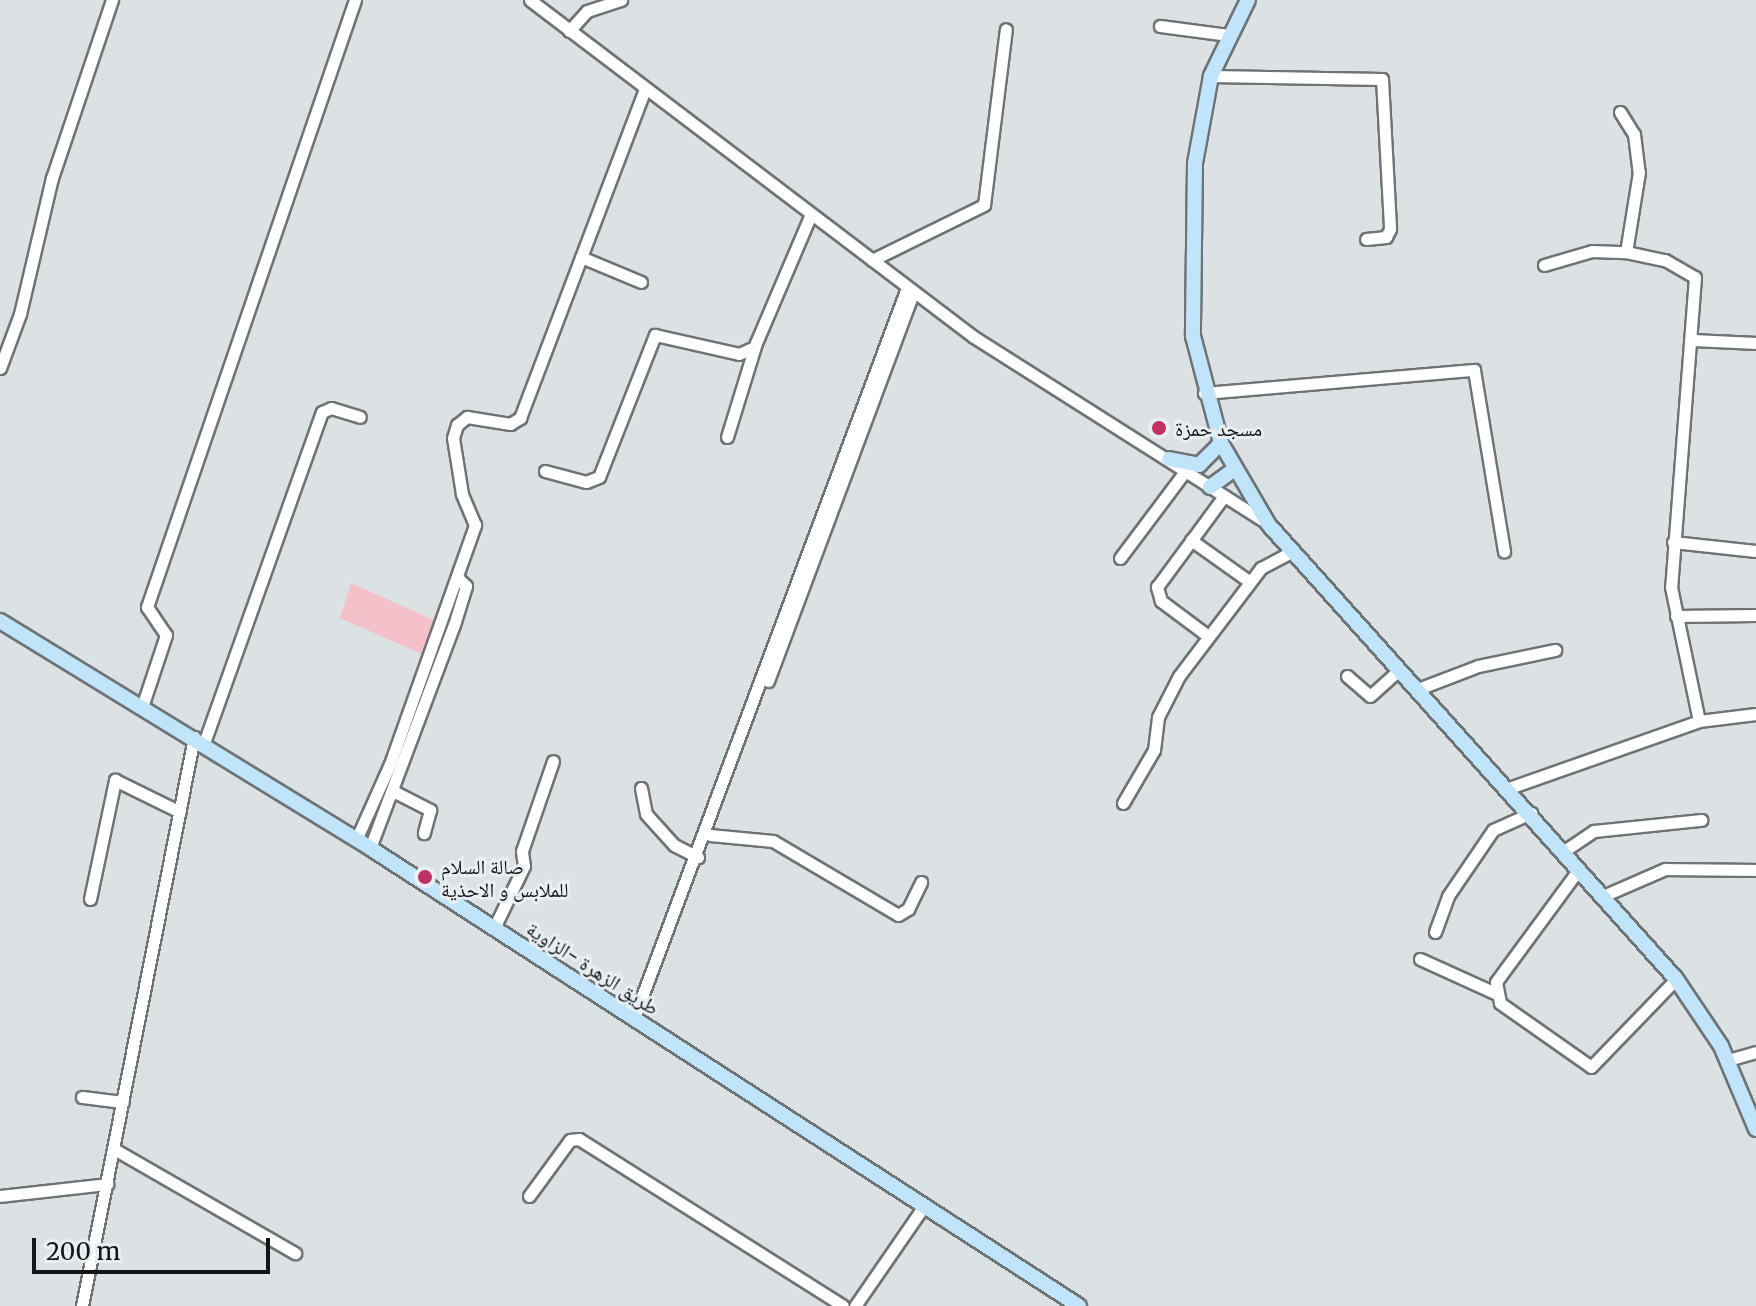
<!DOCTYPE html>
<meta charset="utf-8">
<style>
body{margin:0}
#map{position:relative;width:1756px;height:1306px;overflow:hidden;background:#dce1e4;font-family:Merriweather,"Noto Naskh Arabic",serif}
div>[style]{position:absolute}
.green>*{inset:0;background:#f4c1cb}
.roads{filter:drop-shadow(2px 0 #6e7376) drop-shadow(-2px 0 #6e7376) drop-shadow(0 2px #6e7376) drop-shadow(0 -2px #6e7376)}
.minor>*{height:11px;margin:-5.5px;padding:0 5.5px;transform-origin:5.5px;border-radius:5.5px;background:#fff}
.major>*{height:14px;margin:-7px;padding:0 7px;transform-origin:7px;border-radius:7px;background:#c0e5fb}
.dots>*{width:22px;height:22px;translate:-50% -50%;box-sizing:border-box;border:4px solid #e9eef2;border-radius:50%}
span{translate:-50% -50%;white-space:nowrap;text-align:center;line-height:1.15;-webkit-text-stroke:6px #e9eef2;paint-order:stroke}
.poi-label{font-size:20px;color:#131516}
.left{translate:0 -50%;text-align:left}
.street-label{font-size:20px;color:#131516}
.scale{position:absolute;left:32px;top:1238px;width:238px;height:36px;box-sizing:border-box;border:4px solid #131516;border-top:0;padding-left:10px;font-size:24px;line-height:28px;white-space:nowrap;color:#131516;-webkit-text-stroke:6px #e9eef2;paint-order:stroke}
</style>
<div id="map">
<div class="green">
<i style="clip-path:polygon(351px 583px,438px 622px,422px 654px,340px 618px)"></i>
</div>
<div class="roads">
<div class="minor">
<i style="left:530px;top:0;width:557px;rotate:37.2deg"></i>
<i style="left:974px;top:337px;width:346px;rotate:32.4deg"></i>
<i style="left:1160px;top:26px;width:69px;rotate:7.5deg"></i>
<i style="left:569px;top:31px;width:27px;rotate:-48deg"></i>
<i style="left:587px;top:11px;width:36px;rotate:-18deg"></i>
<i style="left:1211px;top:76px;width:171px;rotate:1deg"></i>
<i style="left:1382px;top:79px;width:150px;rotate:86.9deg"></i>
<i style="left:1390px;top:229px;width:9px;rotate:117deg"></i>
<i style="left:1386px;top:237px;width:20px;rotate:174deg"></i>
<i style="left:1620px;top:112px;width:26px;rotate:58deg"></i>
<i style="left:1634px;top:134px;width:38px;rotate:83deg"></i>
<i style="left:1639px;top:172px;width:81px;rotate:99.2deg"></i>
<i style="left:581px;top:257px;width:65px;rotate:22.6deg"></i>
<i style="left:872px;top:260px;width:125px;rotate:-26.2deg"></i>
<i style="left:984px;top:205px;width:177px;rotate:-82.9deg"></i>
<i style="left:1544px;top:265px;width:50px;rotate:-16.3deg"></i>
<i style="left:1592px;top:251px;width:34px;rotate:2deg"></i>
<i style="left:1626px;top:252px;width:40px;rotate:12deg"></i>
<i style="left:1665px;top:260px;width:34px;rotate:30deg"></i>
<i style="left:1695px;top:277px;width:311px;rotate:94.4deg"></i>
<i style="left:1671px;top:587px;width:137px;rotate:78.2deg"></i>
<i style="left:1693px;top:340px;width:63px;rotate:2.7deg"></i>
<i style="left:0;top:368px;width:58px;rotate:-69.7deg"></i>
<i style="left:20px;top:314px;width:140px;rotate:-76.8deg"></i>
<i style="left:52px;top:178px;width:188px;rotate:-71.4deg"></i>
<i style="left:1204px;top:393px;width:271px;rotate:-4.9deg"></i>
<i style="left:1474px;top:370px;width:184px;rotate:80.6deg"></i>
<i style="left:727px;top:437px;width:98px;rotate:-72.9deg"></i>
<i style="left:756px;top:343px;width:140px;rotate:-66.9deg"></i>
<i style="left:545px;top:471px;width:42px;rotate:15deg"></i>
<i style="left:586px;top:482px;width:14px;rotate:-21deg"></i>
<i style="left:599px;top:477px;width:153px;rotate:-68.5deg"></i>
<i style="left:655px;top:335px;width:86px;rotate:12.7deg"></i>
<i style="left:739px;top:354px;width:17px;rotate:-24deg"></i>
<i style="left:1191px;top:540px;width:72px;rotate:35.4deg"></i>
<i style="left:1673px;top:542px;width:83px;rotate:6.2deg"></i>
<i style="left:1120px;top:558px;width:110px;rotate:-53.1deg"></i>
<i style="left:1676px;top:616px;width:80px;rotate:-0.7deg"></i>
<i style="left:1208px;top:636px;width:59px;rotate:-143.3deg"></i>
<i style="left:1161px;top:601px;width:15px;rotate:-106deg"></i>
<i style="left:1157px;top:587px;width:113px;rotate:-53.6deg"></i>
<i style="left:1347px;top:676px;width:30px;rotate:41deg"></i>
<i style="left:1370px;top:696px;width:40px;rotate:-42deg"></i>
<i style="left:768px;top:681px;width:411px;rotate:-69.5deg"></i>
<i style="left:1418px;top:689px;width:64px;rotate:-21deg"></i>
<i style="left:1478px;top:666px;width:79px;rotate:-11.7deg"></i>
<i style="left:143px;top:704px;width:73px;rotate:-71.6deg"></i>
<i style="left:166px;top:635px;width:34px;rotate:-124deg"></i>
<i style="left:147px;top:607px;width:642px;rotate:-71.09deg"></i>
<i style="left:204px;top:743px;width:351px;rotate:-70.4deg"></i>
<i style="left:322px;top:412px;width:10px;rotate:-24deg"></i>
<i style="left:331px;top:408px;width:30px;rotate:17deg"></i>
<i style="left:641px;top:788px;width:26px;rotate:79deg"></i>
<i style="left:646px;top:814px;width:42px;rotate:47.9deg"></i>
<i style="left:674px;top:845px;width:27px;rotate:27deg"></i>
<i style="left:1509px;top:788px;width:201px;rotate:-19.4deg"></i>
<i style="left:1699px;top:721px;width:57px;rotate:-7deg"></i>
<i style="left:393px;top:791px;width:42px;rotate:27.2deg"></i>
<i style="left:430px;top:810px;width:24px;rotate:105deg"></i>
<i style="left:1123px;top:803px;width:61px;rotate:-59.7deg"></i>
<i style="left:1154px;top:750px;width:33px;rotate:-83deg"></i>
<i style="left:1158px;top:717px;width:46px;rotate:-62.9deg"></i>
<i style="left:1179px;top:676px;width:136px;rotate:-52.8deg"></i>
<i style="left:1261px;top:568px;width:36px;rotate:-28deg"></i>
<i style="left:710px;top:835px;width:63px;rotate:5.4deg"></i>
<i style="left:773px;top:841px;width:145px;rotate:30.6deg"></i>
<i style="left:898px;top:915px;width:12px;rotate:-31deg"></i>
<i style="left:908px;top:909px;width:30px;rotate:-64deg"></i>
<i style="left:356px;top:840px;width:83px;rotate:-65.9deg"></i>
<i style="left:390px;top:764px;width:254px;rotate:-70.4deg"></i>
<i style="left:475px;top:525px;width:34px;rotate:-113deg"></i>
<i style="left:462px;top:494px;width:57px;rotate:-99.1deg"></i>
<i style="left:453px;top:438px;width:14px;rotate:-73deg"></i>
<i style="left:457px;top:425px;width:13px;rotate:-39deg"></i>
<i style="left:467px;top:417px;width:44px;rotate:9.2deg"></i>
<i style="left:510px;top:424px;width:12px;rotate:-31deg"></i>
<i style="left:520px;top:418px;width:352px;rotate:-69.2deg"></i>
<i style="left:370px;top:848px;width:238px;rotate:-69.4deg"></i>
<i style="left:454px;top:625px;width:41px;rotate:-72.9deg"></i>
<i style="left:466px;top:586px;width:13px;rotate:-135deg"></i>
<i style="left:1564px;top:851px;width:36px;rotate:-34deg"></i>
<i style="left:1594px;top:831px;width:108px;rotate:-5.9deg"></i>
<i style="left:1579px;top:869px;width:140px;rotate:126.3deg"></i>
<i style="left:1496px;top:982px;width:21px;rotate:79deg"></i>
<i style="left:1500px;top:1003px;width:111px;rotate:35.1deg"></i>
<i style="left:1591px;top:1067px;width:122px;rotate:-46deg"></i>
<i style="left:1603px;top:896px;width:68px;rotate:-23.5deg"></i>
<i style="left:1665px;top:869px;width:91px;rotate:0.6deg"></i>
<i style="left:90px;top:899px;width:122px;rotate:-78.1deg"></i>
<i style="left:115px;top:780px;width:72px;rotate:26.2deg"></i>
<i style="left:494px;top:928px;width:69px;rotate:-64.2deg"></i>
<i style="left:524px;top:866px;width:15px;rotate:-98deg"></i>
<i style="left:522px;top:851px;width:95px;rotate:-71deg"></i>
<i style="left:1435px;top:932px;width:38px;rotate:-70deg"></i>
<i style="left:1448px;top:896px;width:80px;rotate:-55.7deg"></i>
<i style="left:1493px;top:830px;width:42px;rotate:-24.1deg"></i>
<i style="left:1420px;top:959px;width:82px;rotate:24.4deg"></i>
<i style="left:634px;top:1018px;width:779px;rotate:-69.5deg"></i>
<i style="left:1728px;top:1060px;width:29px;rotate:-16deg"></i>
<i style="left:82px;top:1097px;width:41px;rotate:7deg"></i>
<i style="left:114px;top:1149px;width:209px;rotate:29.9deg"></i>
<i style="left:0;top:1196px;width:108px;rotate:-6.4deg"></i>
<i style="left:529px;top:1196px;width:69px;rotate:-53.8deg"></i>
<i style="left:570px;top:1140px;width:9px;rotate:-6deg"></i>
<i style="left:579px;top:1139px;width:312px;rotate:32.3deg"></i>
<i style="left:82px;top:1306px;width:580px;rotate:-78.86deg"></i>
<i style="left:855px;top:1306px;width:121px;rotate:-55.4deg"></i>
</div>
<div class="major">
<i style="left:1248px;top:0;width:85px;rotate:116deg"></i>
<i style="left:1211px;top:76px;width:88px;rotate:100.4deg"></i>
<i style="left:1195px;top:163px;width:173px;rotate:90.7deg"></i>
<i style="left:1193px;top:336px;width:111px;rotate:75.3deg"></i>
<i style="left:1221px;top:443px;width:95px;rotate:59.7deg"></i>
<i style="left:1269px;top:525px;width:610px;rotate:48.12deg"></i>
<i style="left:1676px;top:979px;width:81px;rotate:56.1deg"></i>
<i style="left:1721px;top:1046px;width:90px;rotate:67.1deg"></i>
<i style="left:1169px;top:459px;width:31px;rotate:11deg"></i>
<i style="left:1199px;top:465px;width:31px;rotate:-45deg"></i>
<i style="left:1210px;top:487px;width:29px;rotate:-36deg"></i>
<i style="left:0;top:621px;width:434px;rotate:31.5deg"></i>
<i style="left:370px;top:848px;width:844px;rotate:32.86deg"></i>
</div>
</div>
<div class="dots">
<i style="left:1159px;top:428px;background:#bf3160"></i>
<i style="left:425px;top:877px;background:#bf3160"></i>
</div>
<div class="poi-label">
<span class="left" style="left:1175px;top:428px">مسجد حمزة</span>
<span class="left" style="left:441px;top:878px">صالة السلام<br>للملابس و الاحذية</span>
</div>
<div class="street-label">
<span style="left:593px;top:968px;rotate:33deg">طريق الزهرة -الزاوية</span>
</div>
<div class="scale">200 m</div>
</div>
